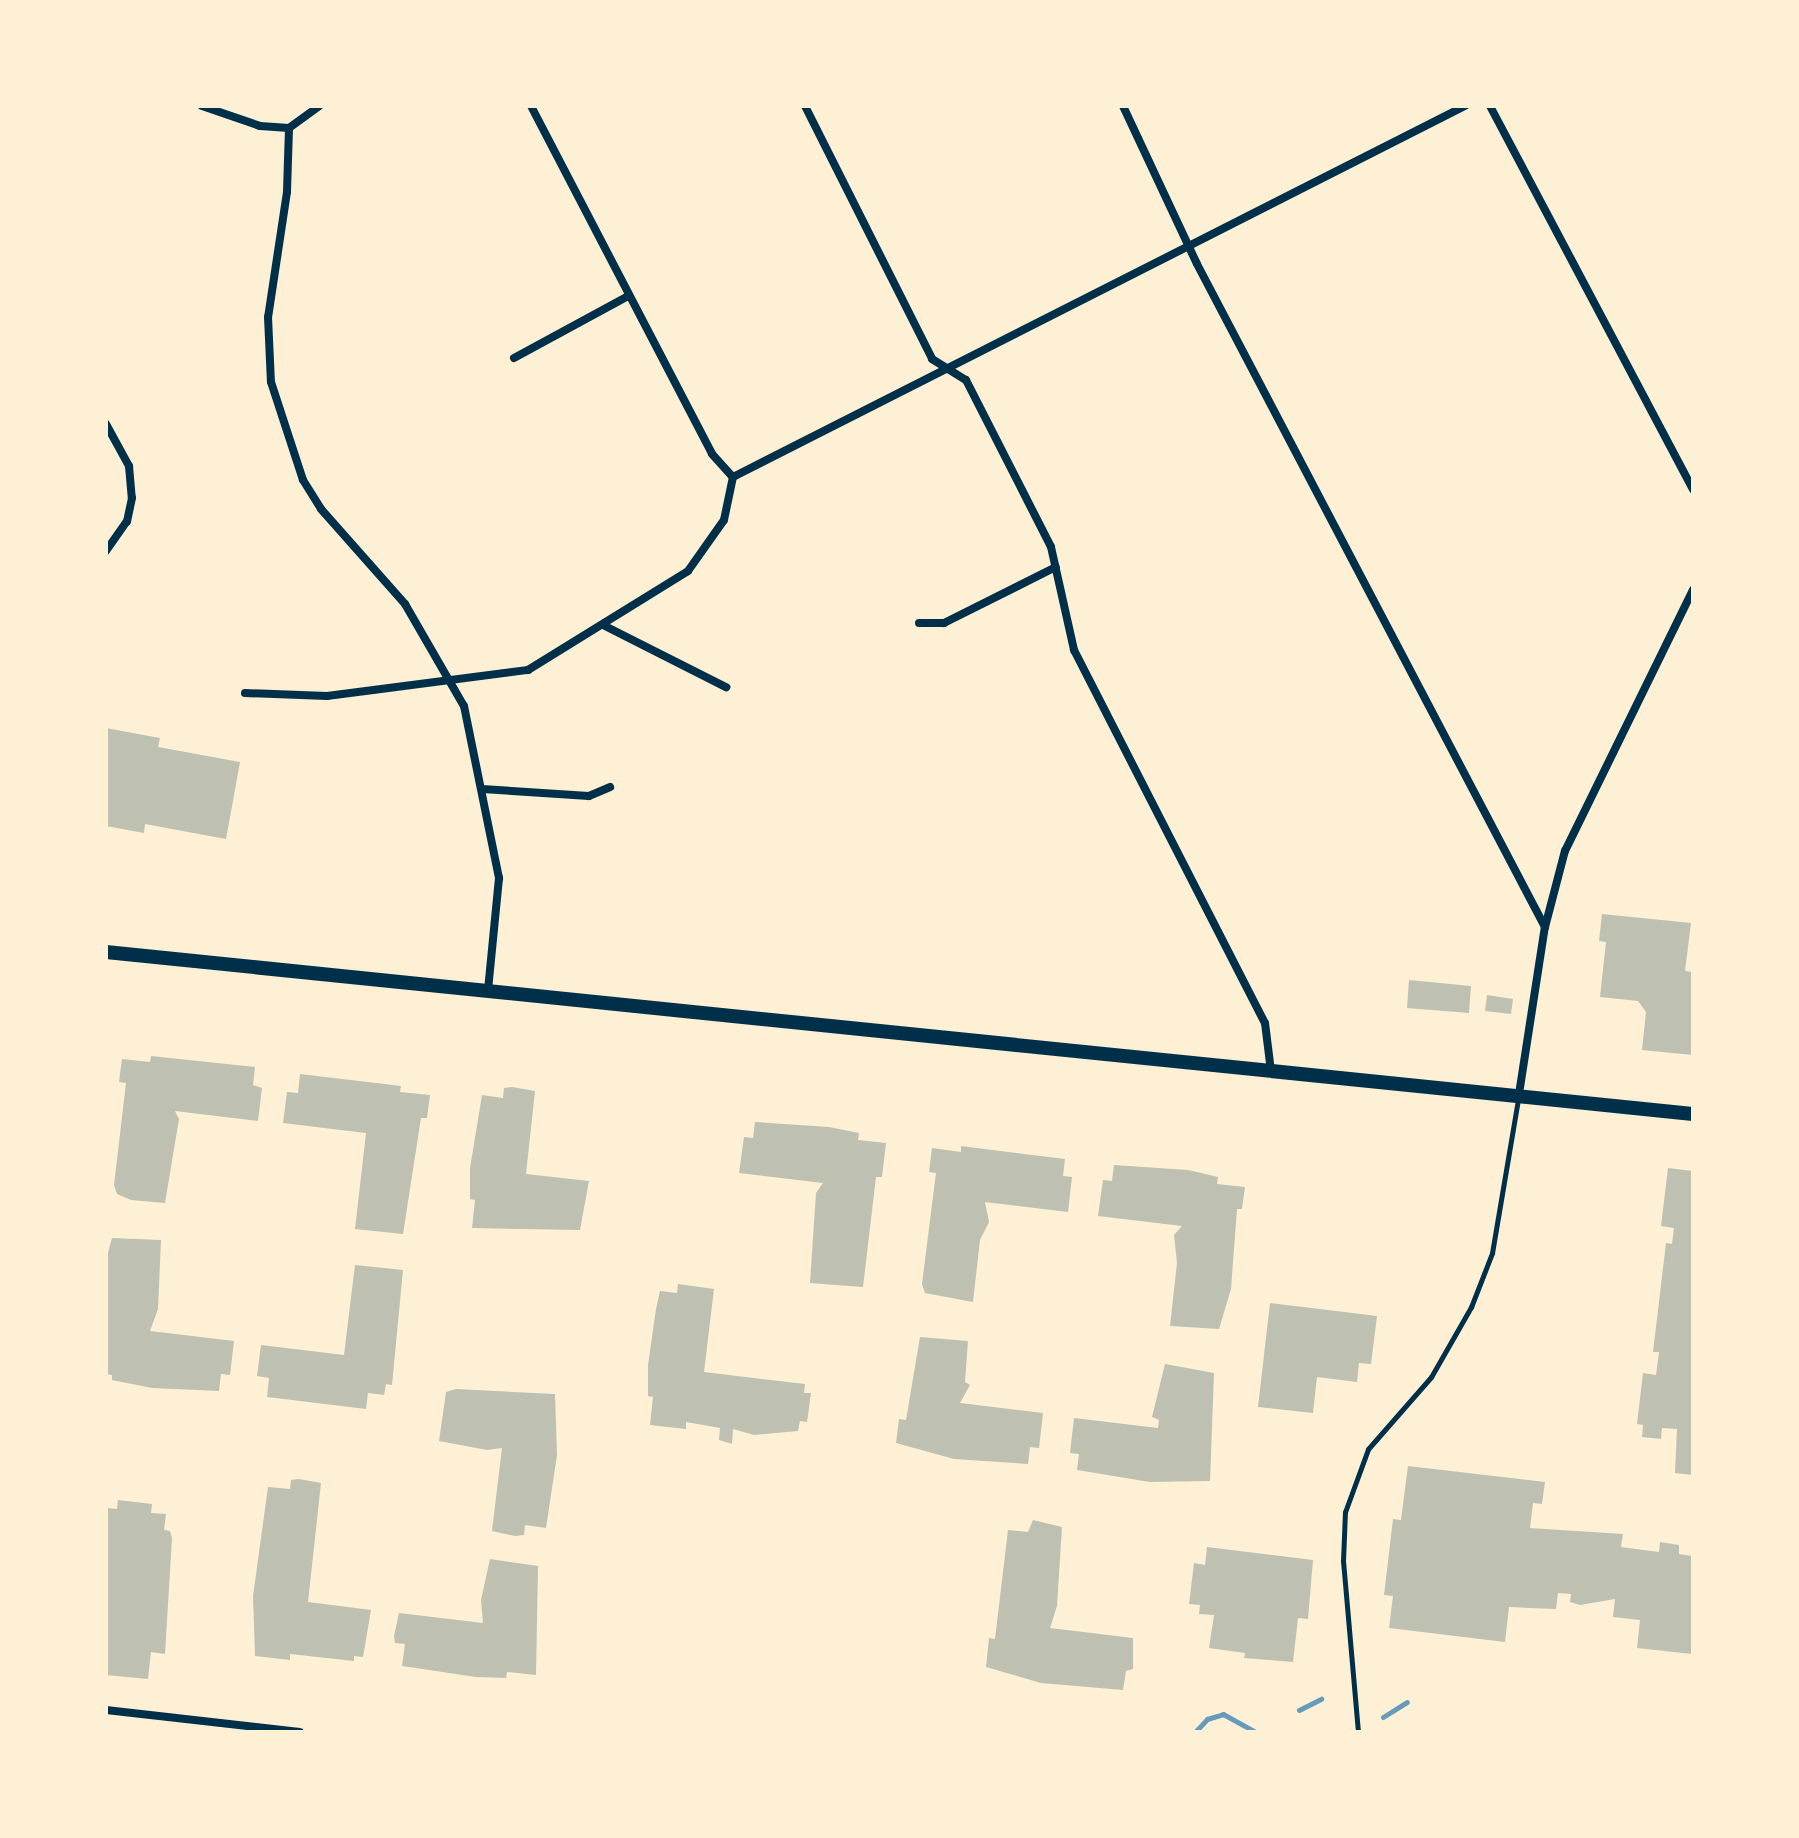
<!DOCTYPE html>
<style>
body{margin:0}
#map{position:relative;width:1799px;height:1838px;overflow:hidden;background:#fdf0d5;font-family:"DejaVu Sans",sans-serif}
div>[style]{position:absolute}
.stream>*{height:5px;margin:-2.5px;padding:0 2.5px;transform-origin:2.5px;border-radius:2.5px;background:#669bbc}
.building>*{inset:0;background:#bec0b2}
.service>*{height:5px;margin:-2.5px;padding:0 2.5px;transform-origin:2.5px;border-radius:2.5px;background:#003049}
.minor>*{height:8px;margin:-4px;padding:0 4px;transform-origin:4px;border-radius:4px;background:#003049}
.secondary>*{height:14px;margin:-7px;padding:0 7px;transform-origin:7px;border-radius:7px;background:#003049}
span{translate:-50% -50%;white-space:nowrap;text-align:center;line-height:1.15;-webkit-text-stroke:6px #fdf0d5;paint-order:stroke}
.frame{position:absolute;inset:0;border:108px solid #fdf0d5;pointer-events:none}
</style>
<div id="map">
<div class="stream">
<i style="left:1299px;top:1710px;width:25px;rotate:-27deg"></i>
<i style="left:1383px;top:1717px;width:28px;rotate:-32deg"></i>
<i style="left:1195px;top:1732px;width:18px;rotate:-47deg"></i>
<i style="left:1207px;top:1719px;width:17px;rotate:-17deg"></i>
<i style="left:1223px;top:1714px;width:37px;rotate:29deg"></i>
</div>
<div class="building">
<i style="clip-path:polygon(106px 728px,160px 738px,158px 747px,240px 762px,226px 839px,145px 824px,144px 833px,106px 826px)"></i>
<i style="clip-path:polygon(1602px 914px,1691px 923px,1685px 971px,1693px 972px,1693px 1055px,1642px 1050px,1646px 1012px,1638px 1001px,1600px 997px,1606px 942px,1599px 941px)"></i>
<i style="clip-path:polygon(1409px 980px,1471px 986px,1469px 1013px,1407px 1008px)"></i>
<i style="clip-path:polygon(1487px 995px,1513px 999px,1511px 1014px,1485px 1011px)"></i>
<i style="clip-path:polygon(151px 1056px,255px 1067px,253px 1085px,262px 1088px,258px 1121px,175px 1111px,179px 1119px,165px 1203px,131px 1200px,117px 1194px,114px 1185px,126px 1083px,119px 1082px,122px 1059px,150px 1062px)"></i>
<i style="clip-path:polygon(300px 1074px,401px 1086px,400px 1092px,430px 1095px,427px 1118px,421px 1118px,403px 1234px,355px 1229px,366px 1133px,283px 1123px,287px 1092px,298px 1093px)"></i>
<i style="clip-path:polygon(512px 1087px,535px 1091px,526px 1174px,589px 1181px,580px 1230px,472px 1228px,475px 1200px,470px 1199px,470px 1168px,482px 1095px,503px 1098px,504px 1088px)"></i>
<i style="clip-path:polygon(755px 1122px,829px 1127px,859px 1133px,858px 1140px,886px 1143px,882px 1177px,876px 1177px,863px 1287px,810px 1283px,816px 1193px,823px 1183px,739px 1173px,744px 1137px,753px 1138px)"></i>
<i style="clip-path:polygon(961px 1146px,1065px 1159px,1063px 1176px,1072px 1177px,1068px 1212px,985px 1202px,989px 1222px,980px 1240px,973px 1302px,925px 1293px,922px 1284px,936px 1173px,929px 1172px,932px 1148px,961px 1152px)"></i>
<i style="clip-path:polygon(1114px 1165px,1188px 1170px,1218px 1177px,1217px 1184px,1245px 1187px,1242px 1209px,1237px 1209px,1231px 1289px,1219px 1329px,1170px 1326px,1177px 1263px,1174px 1235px,1182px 1226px,1098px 1216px,1103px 1180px,1112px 1181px)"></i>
<i style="clip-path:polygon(1668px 1168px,1693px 1171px,1693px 1475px,1675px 1473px,1677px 1429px,1662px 1428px,1661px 1439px,1642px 1437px,1643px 1425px,1637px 1424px,1643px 1373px,1656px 1375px,1659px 1352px,1653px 1352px,1666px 1243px,1672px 1244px,1674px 1228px,1661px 1226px)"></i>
<i style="clip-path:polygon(112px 1238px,161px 1240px,158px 1309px,150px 1331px,234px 1341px,230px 1375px,221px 1374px,219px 1391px,152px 1388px,112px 1380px,112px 1375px,106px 1374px,106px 1260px)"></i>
<i style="clip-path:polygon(355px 1265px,403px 1270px,392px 1385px,386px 1384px,384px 1395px,368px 1393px,366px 1409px,267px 1397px,269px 1378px,257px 1376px,261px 1345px,344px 1355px)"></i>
<i style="clip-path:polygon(678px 1284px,714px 1289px,704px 1372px,805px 1384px,804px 1393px,811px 1393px,807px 1422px,800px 1421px,798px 1431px,754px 1435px,733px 1429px,732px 1444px,719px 1440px,720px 1428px,686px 1422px,686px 1429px,650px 1425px,653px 1397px,648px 1396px,648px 1365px,656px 1309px,660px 1291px,677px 1293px)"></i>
<i style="clip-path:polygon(1270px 1303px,1377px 1316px,1371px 1364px,1359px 1363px,1357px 1382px,1317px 1377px,1313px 1413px,1258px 1407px)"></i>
<i style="clip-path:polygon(920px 1337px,968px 1341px,965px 1382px,970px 1385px,960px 1403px,1043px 1413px,1039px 1448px,1030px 1447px,1028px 1464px,954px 1459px,896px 1443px,899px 1419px,906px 1420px)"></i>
<i style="clip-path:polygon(1165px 1364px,1214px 1373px,1210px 1481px,1150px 1482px,1077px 1470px,1079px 1454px,1070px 1453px,1074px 1418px,1158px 1428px,1159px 1420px,1152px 1417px)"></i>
<i style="clip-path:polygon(456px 1389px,555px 1394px,557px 1455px,546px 1528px,525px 1525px,524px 1535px,515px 1536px,492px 1531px,502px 1448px,487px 1450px,439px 1441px,446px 1392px)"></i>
<i style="clip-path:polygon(1408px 1466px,1545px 1482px,1542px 1504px,1533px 1503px,1530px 1528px,1623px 1534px,1621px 1547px,1659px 1552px,1660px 1542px,1679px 1545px,1679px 1554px,1693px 1556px,1692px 1654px,1637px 1648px,1640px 1620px,1613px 1617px,1615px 1599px,1580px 1605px,1570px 1602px,1571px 1594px,1558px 1593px,1556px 1609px,1509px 1607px,1505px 1642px,1389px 1628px,1393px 1596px,1384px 1595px,1393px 1519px,1401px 1520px)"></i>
<i style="clip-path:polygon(299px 1479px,321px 1483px,308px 1602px,371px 1610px,363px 1657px,354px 1656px,354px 1661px,290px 1654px,290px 1660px,255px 1656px,253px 1596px,268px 1487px,290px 1489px,291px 1480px)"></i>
<i style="clip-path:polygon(118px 1500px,152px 1504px,151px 1513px,166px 1514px,164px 1530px,170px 1531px,172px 1538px,165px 1654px,151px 1652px,148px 1679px,106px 1675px,106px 1508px,117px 1509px)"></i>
<i style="clip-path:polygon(1033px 1520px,1062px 1527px,1057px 1606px,1050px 1628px,1133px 1638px,1133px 1669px,1126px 1671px,1123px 1690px,1041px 1683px,986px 1667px,989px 1638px,995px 1639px,1008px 1530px,1028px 1532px)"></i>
<i style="clip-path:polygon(1207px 1547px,1313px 1560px,1308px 1619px,1298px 1618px,1293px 1662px,1244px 1658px,1245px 1653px,1209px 1648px,1214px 1615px,1199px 1614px,1200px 1605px,1189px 1604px,1194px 1563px,1205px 1565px)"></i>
<i style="clip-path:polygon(490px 1559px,538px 1566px,536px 1675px,507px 1672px,506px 1678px,476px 1677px,402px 1666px,405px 1644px,395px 1643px,394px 1636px,399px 1613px,483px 1623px,481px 1600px)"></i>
</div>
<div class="service">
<i style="left:1358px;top:1732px;width:172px;rotate:-95deg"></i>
<i style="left:1343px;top:1561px;width:49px;rotate:-87.7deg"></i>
<i style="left:1345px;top:1512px;width:67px;rotate:-69.9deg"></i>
<i style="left:1368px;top:1449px;width:96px;rotate:-48.8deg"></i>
<i style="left:1431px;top:1377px;width:81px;rotate:-60.3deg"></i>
<i style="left:1471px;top:1307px;width:58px;rotate:-68.7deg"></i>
<i style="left:1492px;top:1253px;width:156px;rotate:-80.4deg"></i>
</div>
<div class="minor">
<i style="left:202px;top:106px;width:61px;rotate:19deg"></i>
<i style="left:260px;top:126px;width:29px;rotate:4deg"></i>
<i style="left:289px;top:128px;width:37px;rotate:-36deg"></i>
<i style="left:531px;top:106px;width:392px;rotate:62.5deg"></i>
<i style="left:712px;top:454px;width:31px;rotate:48deg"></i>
<i style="left:805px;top:106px;width:283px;rotate:63.3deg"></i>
<i style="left:932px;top:359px;width:40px;rotate:32deg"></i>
<i style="left:966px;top:380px;width:187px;rotate:63deg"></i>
<i style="left:1051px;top:547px;width:106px;rotate:77.4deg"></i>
<i style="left:1074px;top:650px;width:419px;rotate:62.9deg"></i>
<i style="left:1265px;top:1023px;width:48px;rotate:82.9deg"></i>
<i style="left:1123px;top:106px;width:174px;rotate:64.9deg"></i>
<i style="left:1197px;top:264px;width:749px;rotate:62.31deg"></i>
<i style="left:1490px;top:106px;width:434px;rotate:62.1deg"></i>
<i style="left:289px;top:128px;width:64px;rotate:91.8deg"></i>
<i style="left:287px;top:192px;width:126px;rotate:98.6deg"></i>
<i style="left:268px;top:317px;width:65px;rotate:87.4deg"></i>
<i style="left:271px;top:382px;width:103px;rotate:71.9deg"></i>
<i style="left:303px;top:480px;width:34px;rotate:58deg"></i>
<i style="left:321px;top:509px;width:127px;rotate:48.5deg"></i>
<i style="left:405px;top:604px;width:118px;rotate:60deg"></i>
<i style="left:464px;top:706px;width:176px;rotate:78.5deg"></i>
<i style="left:499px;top:878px;width:114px;rotate:95.6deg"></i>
<i style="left:514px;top:358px;width:130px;rotate:-28.5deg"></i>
<i style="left:106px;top:424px;width:48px;rotate:61.3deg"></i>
<i style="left:129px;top:466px;width:32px;rotate:85deg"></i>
<i style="left:132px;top:498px;width:24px;rotate:102deg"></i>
<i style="left:127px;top:521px;width:37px;rotate:125deg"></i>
<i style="left:919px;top:623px;width:25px"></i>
<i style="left:944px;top:623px;width:125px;rotate:-26.6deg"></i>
<i style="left:605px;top:626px;width:136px;rotate:26.8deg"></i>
<i style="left:245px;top:693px;width:82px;rotate:2.1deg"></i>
<i style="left:327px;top:696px;width:203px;rotate:-7.4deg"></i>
<i style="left:528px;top:670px;width:188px;rotate:-31.7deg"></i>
<i style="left:688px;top:571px;width:62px;rotate:-54.8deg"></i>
<i style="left:724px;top:520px;width:44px;rotate:-78.2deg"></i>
<i style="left:733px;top:477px;width:821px;rotate:-26.88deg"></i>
<i style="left:482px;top:789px;width:107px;rotate:3.7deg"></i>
<i style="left:589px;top:796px;width:23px;rotate:-23deg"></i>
<i style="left:1519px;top:1094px;width:169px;rotate:-81.2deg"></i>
<i style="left:1545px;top:927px;width:79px;rotate:-75.3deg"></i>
<i style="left:1565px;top:851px;width:291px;rotate:-63.9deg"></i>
<i style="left:106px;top:1710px;width:195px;rotate:6.5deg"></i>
</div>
<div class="secondary">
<i style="left:106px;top:952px;width:1595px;rotate:5.83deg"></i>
</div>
<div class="frame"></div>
</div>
